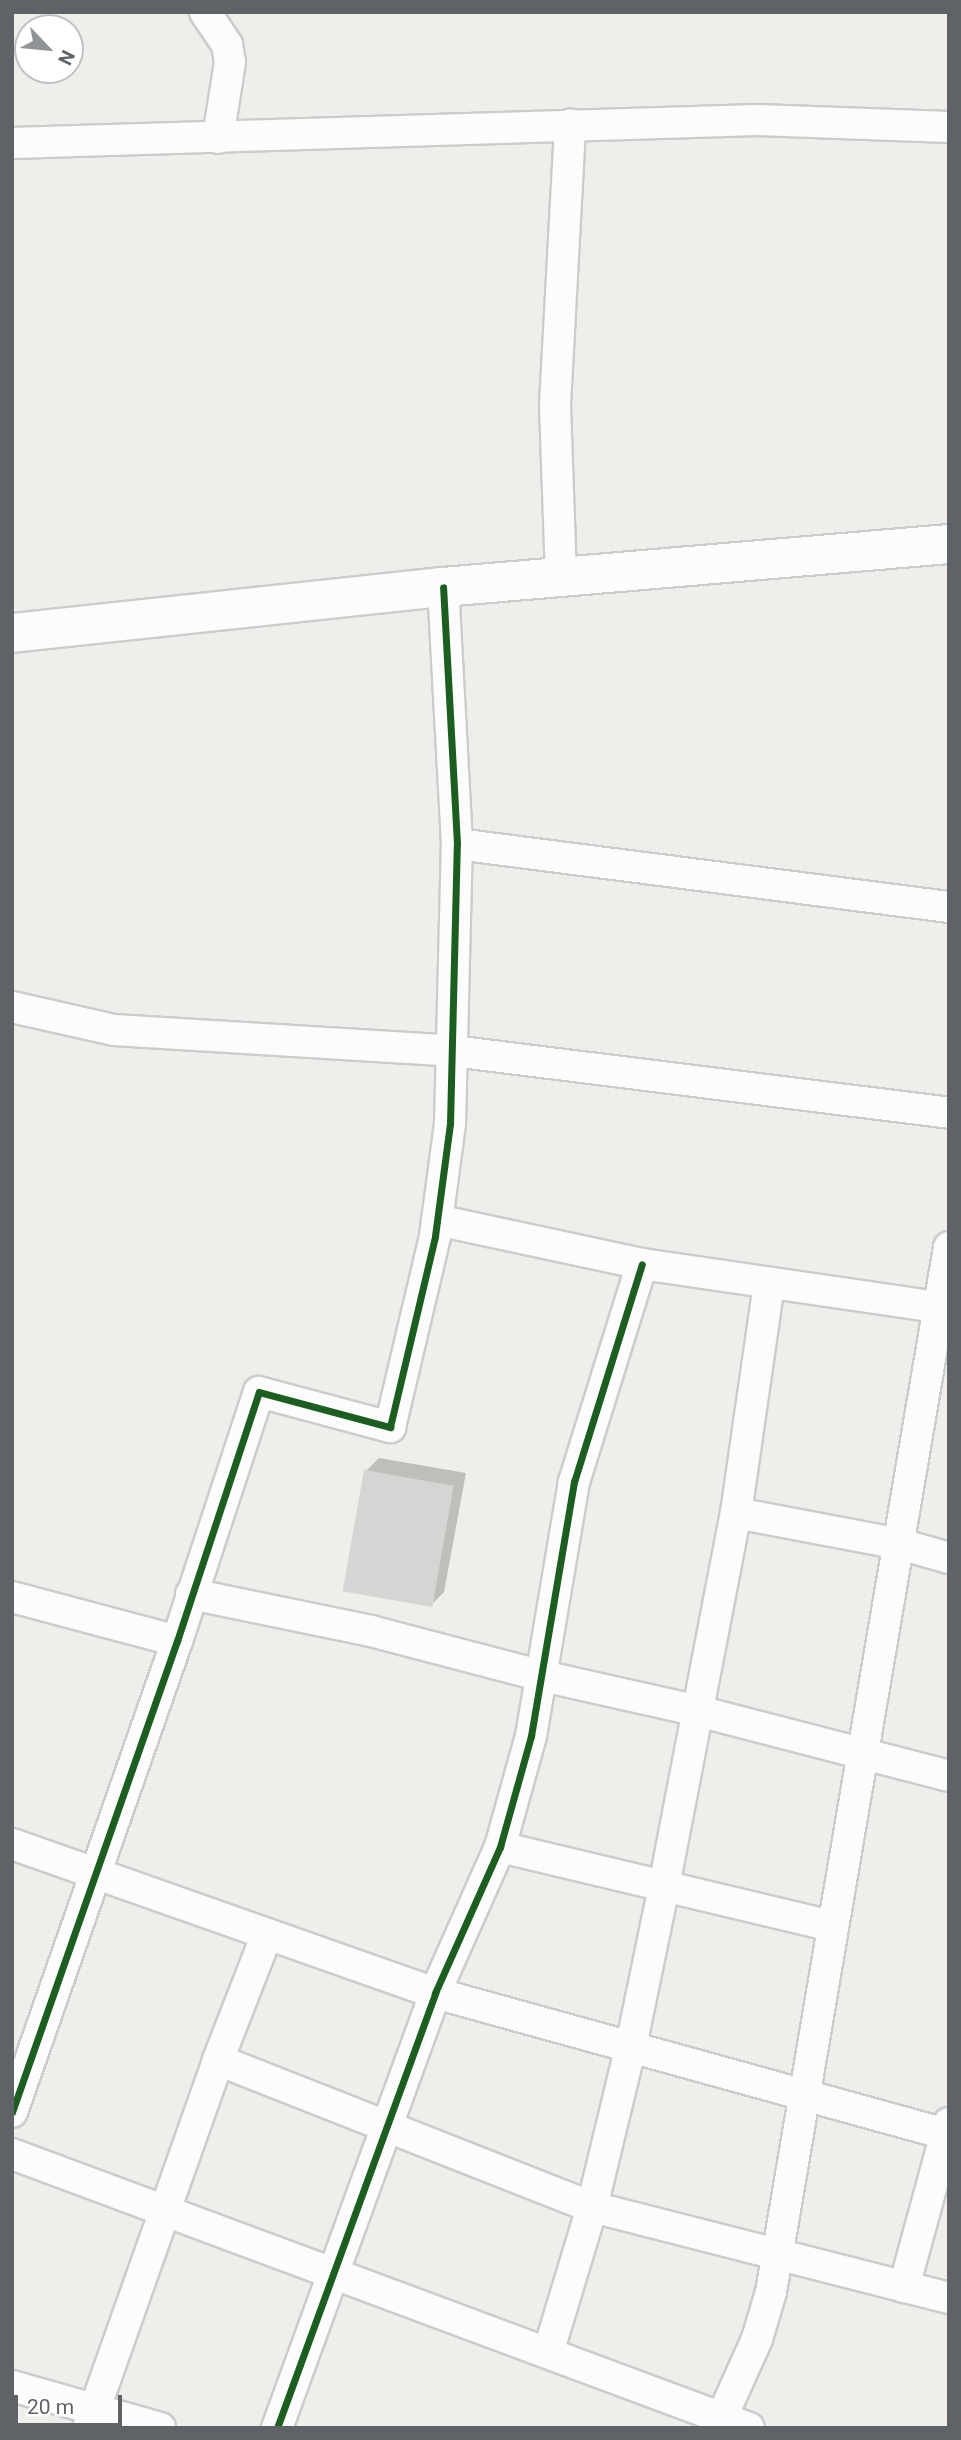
<!DOCTYPE html>
<style>
body{margin:0}
#map{position:relative;width:961px;height:2440px;overflow:hidden;background:#efeeea;font-family:Roboto,sans-serif}
div>[style]{position:absolute}
.shadow>*{inset:0;background:#0003}
.building>*{inset:0;background:#d6d5d3;transform-origin:0 0}
.roads{filter:drop-shadow(2px 0 #cbcccc) drop-shadow(-2px 0 #cbcccc) drop-shadow(0 2px #cbcccc) drop-shadow(0 -2px #cbcccc)}
.street>*{height:30px;margin:-15px;padding:0 15px;transform-origin:15px;border-radius:15px;background:#fdfcfc}
.secondary>*{height:38px;margin:-19px;padding:0 19px;transform-origin:19px;border-radius:19px;background:#fdfcfc}
.cycleway>*{height:7px;margin:-3.5px;padding:0 3.5px;transform-origin:3.5px;border-radius:3.5px;background:#1b5e20}
span{translate:-50% -50%;white-space:nowrap;text-align:center;line-height:1.15;-webkit-text-stroke:5px #fff;paint-order:stroke}
.frame{position:absolute;inset:0;border:14px solid #5f6368;pointer-events:none}
.north{position:absolute;left:14px;top:14px;width:70px;height:70px;box-sizing:border-box;background:#fff;border:2px solid #bfc1c3;border-radius:50%;rotate:116deg;font-size:19px;font-weight:700;line-height:28px;text-align:center;color:#5f6368}
.north::after{content:'';display:block;margin:auto;width:24px;height:32px;background:#919496;clip-path:polygon(50% 0,100% 100%,50% 72%,0 100%)}
.scale{position:absolute;left:14px;top:2395px;width:108px;height:32px;box-sizing:border-box;border:4px solid #5f6368;border-top:0;padding-left:9px;font-size:21px;line-height:24px;white-space:nowrap;color:#5f6368;-webkit-text-stroke:5px #fff;paint-order:stroke}
</style>
<div id="map">
<div class="shadow">
<div style="clip-path:polygon(379px 1458px,466px 1473px,444px 1592px,431px 1605px,366px 1471px)"></div>
</div>
<div class="building">
<div style="left:364px;top:1470px;width:91px;height:123px;rotate:10deg"></div>
</div>
<div class="roads">
<div class="street">
<div style="left:205px;top:12px;width:40px;rotate:56deg"></div>
<div style="left:227px;top:45px;width:17px;rotate:80deg"></div>
<div style="left:230px;top:62px;width:77px;rotate:99deg"></div>
<div style="left:12px;top:143px;width:746px;rotate:-1.77deg"></div>
<div style="left:758px;top:120px;width:191px;rotate:2.1deg"></div>
<div style="left:561px;top:577px;width:172px;rotate:-92deg"></div>
<div style="left:555px;top:405px;width:281px;rotate:-86.9deg"></div>
<div style="left:457px;top:844px;width:496px;rotate:7.3deg"></div>
<div style="left:12px;top:1007px;width:105px;rotate:12.7deg"></div>
<div style="left:114px;top:1030px;width:340px;rotate:3.5deg"></div>
<div style="left:453px;top:1051px;width:500px;rotate:7.1deg"></div>
<div style="left:437px;top:1220px;width:210px;rotate:12.1deg"></div>
<div style="left:642px;top:1264px;width:310px;rotate:8.3deg"></div>
<div style="left:736px;top:1513px;width:167px;rotate:10.7deg"></div>
<div style="left:900px;top:1544px;width:51px;rotate:15.9deg"></div>
<div style="left:191px;top:1594px;width:184px;rotate:11.6deg"></div>
<div style="left:371px;top:1631px;width:177px;rotate:14.7deg"></div>
<div style="left:542px;top:1676px;width:160px;rotate:12.6deg"></div>
<div style="left:698px;top:1711px;width:259px;rotate:14.5deg"></div>
<div style="left:12px;top:1597px;width:171px;rotate:14.9deg"></div>
<div style="left:12px;top:1844px;width:448px;rotate:19.4deg"></div>
<div style="left:435px;top:1993px;width:533px;rotate:15.44deg"></div>
<div style="left:500px;top:1847px;width:341px;rotate:13.4deg"></div>
<div style="left:218px;top:2060px;width:402px;rotate:21.5deg"></div>
<div style="left:592px;top:2207px;width:368px;rotate:14.3deg"></div>
<div style="left:12px;top:2112px;width:499px;rotate:-70.7deg"></div>
<div style="left:177px;top:1641px;width:262px;rotate:-71.8deg"></div>
<div style="left:259px;top:1392px;width:136px;rotate:15deg"></div>
<div style="left:390px;top:1427px;width:196px;rotate:-76.7deg"></div>
<div style="left:435px;top:1236px;width:113px;rotate:-82.4deg"></div>
<div style="left:450px;top:1124px;width:280px;rotate:-88.6deg"></div>
<div style="left:457px;top:844px;width:257px;rotate:-93.1deg"></div>
<div style="left:12px;top:2154px;width:786px;rotate:20.39deg"></div>
<div style="left:904px;top:2287px;width:170px;rotate:-74.7deg"></div>
<div style="left:548px;top:2353px;width:152px;rotate:-73.2deg"></div>
<div style="left:592px;top:2207px;width:166px;rotate:-76.4deg"></div>
<div style="left:631px;top:2046px;width:163px;rotate:-78.3deg"></div>
<div style="left:664px;top:1886px;width:380px;rotate:-79.1deg"></div>
<div style="left:736px;top:1513px;width:232px;rotate:-81.8deg"></div>
<div style="left:12px;top:2386px;width:154px;rotate:15.8deg"></div>
<div style="left:88px;top:2428px;width:390px;rotate:-70.5deg"></div>
<div style="left:218px;top:2060px;width:135px;rotate:-68.7deg"></div>
<div style="left:277px;top:2428px;width:463px;rotate:-70deg"></div>
<div style="left:435px;top:1993px;width:160px;rotate:-66deg"></div>
<div style="left:500px;top:1847px;width:115px;rotate:-74.4deg"></div>
<div style="left:531px;top:1736px;width:258px;rotate:-80.4deg"></div>
<div style="left:574px;top:1482px;width:228px;rotate:-72.7deg"></div>
<div style="left:717px;top:2428px;width:98px;rotate:-65.8deg"></div>
<div style="left:757px;top:2339px;width:49px;rotate:-73.4deg"></div>
<div style="left:771px;top:2292px;width:1060px;rotate:-80.33deg"></div>
</div>
<div class="secondary">
<div style="left:12px;top:633px;width:433px;rotate:-6.1deg"></div>
<div style="left:443px;top:587px;width:508px;rotate:-4.86deg"></div>
</div>
</div>
<div class="cycleway">
<div style="left:12px;top:2112px;width:499px;rotate:-70.7deg"></div>
<div style="left:177px;top:1641px;width:262px;rotate:-71.8deg"></div>
<div style="left:259px;top:1392px;width:136px;rotate:15deg"></div>
<div style="left:390px;top:1427px;width:196px;rotate:-76.7deg"></div>
<div style="left:435px;top:1236px;width:113px;rotate:-82.4deg"></div>
<div style="left:450px;top:1124px;width:280px;rotate:-88.6deg"></div>
<div style="left:457px;top:844px;width:257px;rotate:-93.1deg"></div>
<div style="left:277px;top:2428px;width:463px;rotate:-70deg"></div>
<div style="left:435px;top:1993px;width:160px;rotate:-66deg"></div>
<div style="left:500px;top:1847px;width:115px;rotate:-74.4deg"></div>
<div style="left:531px;top:1736px;width:258px;rotate:-80.4deg"></div>
<div style="left:574px;top:1482px;width:228px;rotate:-72.7deg"></div>
</div>
<div class="frame"></div>
<div class="north">N</div>
<div class="scale">20 m</div>
</div>
